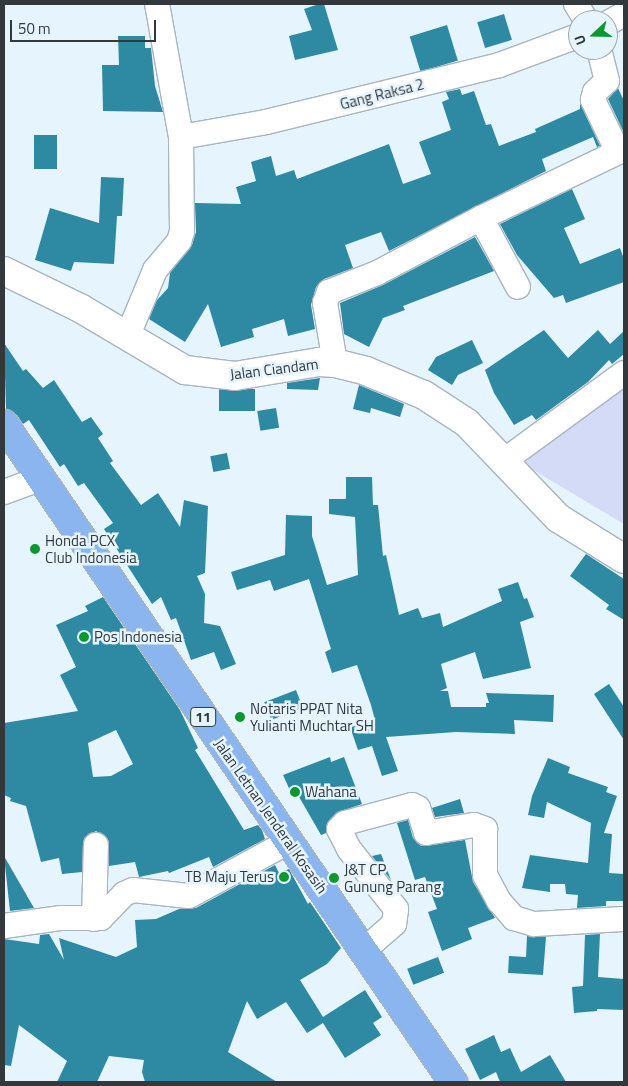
<!DOCTYPE html>
<style>
body{margin:0}
#map{position:relative;width:628px;height:1086px;overflow:hidden;background:#e6f4fd;font-family:"Titillium Web",sans-serif}
div>[style]{position:absolute}
.green>*{inset:0;background:#d4dbf6}
.building>*{inset:0;background:#2d8aa2;transform-origin:0 0}
.roads{filter:drop-shadow(1px 0 #a8b5be) drop-shadow(-1px 0 #a8b5be) drop-shadow(0 1px #a8b5be) drop-shadow(0 -1px #a8b5be)}
.street>*{height:24px;margin:-12px;padding:0 12px;transform-origin:12px;border-radius:12px;background:#fff}
.secondary>*{height:28px;margin:-14px;padding:0 14px;transform-origin:14px;border-radius:14px;background:#fff}
.highway>*{height:28px;margin:-14px;padding:0 14px;transform-origin:14px;border-radius:14px;background:#8ab5ef}
.dots>*{width:14px;height:14px;translate:-50% -50%;box-sizing:border-box;border:2px solid #e6f4fd;border-radius:50%}
span{translate:-50% -50%;white-space:nowrap;text-align:center;line-height:1.15;-webkit-text-stroke:5px #e6f4fd;paint-order:stroke}
.shield-label span{padding:1px 4px;background:#e6f4fd;border:1px solid;border-radius:4px;-webkit-text-stroke-width:0}
.shield-label{font-size:14px;color:#32383b;font-weight:700}
.street-label{font-size:15px;color:#32383b}
.poi-label{font-size:15px;color:#32383b}
.left{translate:0 -50%;text-align:left}
.right{translate:-100% -50%;text-align:right}
.frame{position:absolute;inset:0;border:5px solid #32383b;pointer-events:none}
.north{position:absolute;left:568px;top:10px;width:50px;height:50px;box-sizing:border-box;background:#e6f4fd;border:1px solid #9ea9af;border-radius:50%;rotate:249deg;font-size:14px;font-weight:700;line-height:20px;text-align:center;color:#32383b}
.north::after{content:'';display:block;margin:auto;width:18px;height:22px;background:#0c982e;clip-path:polygon(50% 0,100% 100%,50% 72%,0 100%)}
.scale{position:absolute;left:10px;top:20px;width:146px;height:22px;box-sizing:border-box;border:2px solid #32383b;border-top:0;padding-left:6px;font-size:15px;line-height:18px;white-space:nowrap;color:#32383b;-webkit-text-stroke:4px #e6f4fd;paint-order:stroke}
</style>
<div id="map">
<div class="green">
<div style="clip-path:polygon(624px 387px,624px 524px,523px 464px,594px 406px)"></div>
</div>
<div class="building">
<div style="clip-path:polygon(319px 4px,324px 4px,338px 50px,295px 60px,289px 36px,312px 30px,304px 9px)"></div>
<div style="left:504px;top:14px;width:27px;height:28px;rotate:73deg"></div>
<div style="left:447px;top:25px;width:37px;height:39px;rotate:73deg"></div>
<div style="clip-path:polygon(118px 36px,145px 36px,145px 48px,151px 48px,155px 86px,163px 112px,103px 111px,102px 65px,119px 65px)"></div>
<div style="clip-path:polygon(618px 88px,624px 101px,624px 133px,608px 99px)"></div>
<div style="clip-path:polygon(460px 89px,462px 95px,474px 91px,486px 125px,491px 124px,499px 146px,536px 132px,535px 129px,580px 109px,580px 103px,600px 146px,597px 147px,593px 137px,542px 159px,546px 171px,389px 251px,381px 232px,345px 245px,353px 268px,324px 279px,316px 287px,311px 305px,315px 329px,288px 336px,284px 319px,252px 329px,254px 337px,221px 347px,208px 304px,185px 342px,149px 319px,157px 300px,168px 288px,170px 273px,192px 245px,196px 232px,195px 203px,241px 204px,236px 187px,256px 181px,251px 162px,271px 156px,276px 176px,294px 170px,297px 179px,389px 144px,403px 184px,431px 174px,419px 142px,451px 130px,442px 102px,449px 99px,446px 92px)"></div>
<div style="left:34px;top:135px;width:23px;height:34px"></div>
<div style="clip-path:polygon(101px 177px,124px 178px,122px 216px,117px 216px,114px 264px,74px 262px,71px 271px,35px 260px,50px 208px,99px 223px)"></div>
<div style="clip-path:polygon(572px 189px,585px 219px,564px 228px,580px 264px,620px 248px,624px 259px,624px 282px,566px 303px,563px 295px,554px 298px,517px 255px,500px 224px)"></div>
<div style="clip-path:polygon(475px 237px,494px 271px,403px 306px,405px 310px,383px 318px,369px 347px,344px 334px,340px 303px,383px 285px)"></div>
<div style="clip-path:polygon(544px 330px,568px 358px,598px 330px,610px 344px,624px 331px,624px 354px,612px 364px,609px 360px,588px 382px,536px 420px,532px 415px,514px 425px,494px 393px,485px 370px)"></div>
<div style="clip-path:polygon(472px 340px,483px 363px,458px 375px,452px 385px,428px 370px,436px 357px)"></div>
<div style="clip-path:polygon(4px 343px,23px 371px,26px 369px,43px 388px,54px 380px,82px 422px,91px 417px,103px 434px,98px 438px,113px 461px,110px 463px,141px 505px,158px 493px,180px 527px,184px 500px,208px 506px,205px 573px,197px 576px,205px 594px,204px 623px,220px 626px,236px 664px,221px 670px,214px 652px,191px 660px,176px 618px,171px 620px,161px 597px,152px 604px,104px 529px,113px 523px,84px 483px,78px 486px,64px 464px,60px 467px,29px 420px,23px 424px,17px 415px,6px 409px)"></div>
<div style="clip-path:polygon(320px 378px,318px 390px,287px 389px,287px 383px)"></div>
<div style="clip-path:polygon(359px 385px,404px 404px,400px 417px,371px 408px,370px 413px,353px 409px)"></div>
<div style="left:255px;top:389px;width:22px;height:36px;rotate:90deg"></div>
<div style="left:276px;top:408px;width:20px;height:19px;rotate:81deg"></div>
<div style="left:227px;top:453px;width:16px;height:17px;rotate:79deg"></div>
<div style="clip-path:polygon(346px 477px,372px 477px,373px 505px,378px 505px,383px 556px,386px 555px,399px 615px,418px 608px,422px 618px,440px 613px,443px 627px,502px 601px,498px 589px,518px 582px,524px 599px,527px 598px,534px 617px,520px 622px,531px 668px,483px 679px,475px 652px,441px 664px,447px 688px,440px 691px,448px 691px,451px 707px,486px 707px,486px 703px,489px 703px,486px 693px,554px 695px,553px 722px,514px 720px,515px 734px,456px 732px,386px 737px,398px 771px,382px 776px,372px 746px,358px 750px,350px 727px,375px 720px,371px 705px,357px 665px,332px 673px,325px 652px,331px 649px,309px 579px,274px 591px,270px 580px,237px 590px,231px 572px,285px 555px,286px 515px,312px 516px,312px 536px,327px 585px,358px 575px,355px 517px,329px 514px,329px 499px,346px 499px)"></div>
<div style="clip-path:polygon(586px 554px,624px 579px,624px 620px,606px 609px,609px 605px,570px 576px)"></div>
<div style="clip-path:polygon(evenodd,103px 597px,180px 710px,198px 748px,195px 750px,244px 830px,258px 825px,262px 830px,265px 839px,213px 867px,209px 857px,169px 873px,168px 871px,139px 877px,135px 862px,109px 866px,108px 839px,96px 831px,84px 838px,82px 872px,62px 874px,59px 858px,41px 862px,26px 806px,10px 801px,11px 798px,4px 795px,4px 723px,78px 711px,60px 675px,76px 667px,56px 625px,88px 611px,85px 606px,103px 597px,116px 730px,133px 764px,111px 776px,93px 777px,88px 743px,116px 730px)"></div>
<div style="clip-path:polygon(609px 684px,624px 707px,624px 740px,594px 694px)"></div>
<div style="left:296px;top:690px;width:19px;height:34px;rotate:69deg"></div>
<div style="clip-path:polygon(330px 757px,331px 762px,344px 757px,362px 804px,336px 813px,326px 826px,326px 833px,321px 835px,298px 795px,293px 797px,283px 775px)"></div>
<div style="clip-path:polygon(548px 758px,570px 767px,568px 773px,608px 787px,606px 792px,617px 796px,604px 833px,612px 834px,609px 873px,624px 874px,624px 901px,606px 901px,606px 906px,577px 908px,578px 895px,566px 894px,565px 884px,550px 884px,550px 892px,522px 888px,530px 855px,588px 863px,591px 823px,547px 802px,544px 818px,528px 815px,532px 796px)"></div>
<div style="clip-path:polygon(460px 799px,464px 813px,435px 817px,432px 808px)"></div>
<div style="clip-path:polygon(408px 820px,413px 838px,421px 846px,465px 840px,473px 882px,495px 918px,468px 928px,472px 939px,442px 951px,428px 912px,437px 909px,425px 877px,415px 880px,397px 823px)"></div>
<div style="clip-path:polygon(381px 854px,391px 880px,372px 856px)"></div>
<div style="clip-path:polygon(4px 856px,34px 908px,10px 911px)"></div>
<div style="clip-path:polygon(275px 865px,279px 873px,289px 869px,308px 904px,310px 902px,341px 948px,327px 964px,300px 980px,323px 1017px,365px 990px,382px 1017px,373px 1023px,381px 1035px,345px 1058px,323px 1023px,307px 1033px,286px 1002px,257px 1019px,247px 1001px,228px 1052px,277px 1082px,145px 1082px,142px 1072px,144px 1060px,109px 1056px,97px 1082px,57px 1082px,67px 1061px,19px 1025px,11px 1066px,4px 1065px,4px 939px,39px 944px,40px 935px,49px 934px,64px 960px,59px 938px,116px 957px,137px 947px,135px 920px,156px 919px,179px 909px,196px 908px)"></div>
<div style="clip-path:polygon(600px 934px,598px 977px,624px 979px,624px 1010px,597px 1009px,597px 1011px,574px 1013px,572px 987px,583px 986px,585px 935px)"></div>
<div style="clip-path:polygon(527px 936px,546px 937px,543px 975px,508px 973px,509px 956px,526px 957px)"></div>
<div style="left:438px;top:957px;width:17px;height:33px;rotate:69deg"></div>
<div style="clip-path:polygon(494px 1035px,501px 1052px,510px 1048px,521px 1072px,550px 1055px,566px 1082px,500px 1082px,496px 1072px,480px 1080px,465px 1049px)"></div>
</div>
<div class="roads">
<div class="street">
<div style="left:576px;top:4px;width:19px;rotate:58deg"></div>
<div style="left:608px;top:23px;width:18px;rotate:-29deg"></div>
<div style="left:181px;top:137px;width:86px;rotate:-10deg"></div>
<div style="left:266px;top:122px;width:240px;rotate:-13.7deg"></div>
<div style="left:499px;top:65px;width:84px;rotate:-20.2deg"></div>
<div style="left:481px;top:218px;width:152px;rotate:-25.7deg"></div>
<div style="left:618px;top:152px;width:58px;rotate:-115.7deg"></div>
<div style="left:593px;top:100px;width:8px;rotate:-76deg"></div>
<div style="left:595px;top:92px;width:16px;rotate:-43deg"></div>
<div style="left:607px;top:81px;width:32px;rotate:-104deg"></div>
<div style="left:128px;top:335px;width:70px;rotate:-67.4deg"></div>
<div style="left:155px;top:270px;width:38px;rotate:-50deg"></div>
<div style="left:179px;top:241px;width:9px;rotate:-72deg"></div>
<div style="left:182px;top:232px;width:95px;rotate:-90.6deg"></div>
<div style="left:181px;top:137px;width:135px;rotate:-100.2deg"></div>
<div style="left:335px;top:363px;width:61px;rotate:-99.5deg"></div>
<div style="left:325px;top:303px;width:12px;rotate:-70deg"></div>
<div style="left:329px;top:292px;width:52px;rotate:-21.6deg"></div>
<div style="left:377px;top:273px;width:118px;rotate:-27.9deg"></div>
<div style="left:481px;top:218px;width:78px;rotate:61.8deg"></div>
<div style="left:505px;top:460px;width:147px;rotate:-36.2deg"></div>
<div style="left:4px;top:492px;width:40px;rotate:-20.2deg"></div>
<div style="left:94px;top:919px;width:74px;rotate:-88.5deg"></div>
<div style="left:4px;top:926px;width:58px;rotate:-8deg"></div>
<div style="left:61px;top:918px;width:40px"></div>
<div style="left:101px;top:918px;width:33px;rotate:-46deg"></div>
<div style="left:124px;top:894px;width:10px;rotate:-24deg"></div>
<div style="left:133px;top:890px;width:56px;rotate:6.1deg"></div>
<div style="left:189px;top:896px;width:113px;rotate:-28.6deg"></div>
<div style="left:364px;top:950px;width:40px;rotate:-41deg"></div>
<div style="left:394px;top:924px;width:15px;rotate:-82deg"></div>
<div style="left:396px;top:909px;width:76px;rotate:-128.1deg"></div>
<div style="left:349px;top:849px;width:22px;rotate:-117deg"></div>
<div style="left:339px;top:829px;width:8px;rotate:-45deg"></div>
<div style="left:345px;top:823px;width:69px;rotate:-15deg"></div>
<div style="left:412px;top:805px;width:7px;rotate:27deg"></div>
<div style="left:418px;top:808px;width:26px;rotate:72deg"></div>
<div style="left:426px;top:833px;width:49px;rotate:-9.5deg"></div>
<div style="left:474px;top:825px;width:12px;rotate:20deg"></div>
<div style="left:485px;top:829px;width:46px;rotate:90deg"></div>
<div style="left:485px;top:875px;width:30px;rotate:62deg"></div>
<div style="left:499px;top:901px;width:23px;rotate:49deg"></div>
<div style="left:514px;top:918px;width:21px;rotate:17deg"></div>
<div style="left:534px;top:924px;width:90px;rotate:-3.2deg"></div>
</div>
<div class="secondary">
<div style="left:4px;top:271px;width:85px;rotate:26deg"></div>
<div style="left:80px;top:308px;width:122px;rotate:30.6deg"></div>
<div style="left:185px;top:370px;width:50px;rotate:6.8deg"></div>
<div style="left:235px;top:376px;width:85px;rotate:-9.5deg"></div>
<div style="left:319px;top:362px;width:16px;rotate:4deg"></div>
<div style="left:335px;top:363px;width:32px;rotate:14deg"></div>
<div style="left:366px;top:371px;width:63px;rotate:22.5deg"></div>
<div style="left:424px;top:395px;width:51px;rotate:33.1deg"></div>
<div style="left:467px;top:423px;width:132px;rotate:46.2deg"></div>
<div style="left:558px;top:518px;width:78px;rotate:31.8deg"></div>
</div>
<div class="highway">
<div style="left:4px;top:424px;width:797px;rotate:55.69deg"></div>
</div>
</div>
<div class="dots">
<div style="left:35px;top:549px;background:#0c982e"></div>
<div style="left:84px;top:637px;background:#0c982e"></div>
<div style="left:240px;top:717px;background:#0c982e"></div>
<div style="left:295px;top:792px;background:#0c982e"></div>
<div style="left:284px;top:877px;background:#0c982e"></div>
<div style="left:334px;top:878px;background:#0c982e"></div>
</div>
<div class="shield-label">
<span style="left:203px;top:717px">11</span>
</div>
<div class="street-label">
<span style="left:382px;top:94px;rotate:-14deg">Gang Raksa 2</span>
<span style="left:274px;top:369px;rotate:-7deg">Jalan Ciandam</span>
<span style="left:271px;top:816px;rotate:55deg">Jalan Letnan Jenderal Kosasih</span>
</div>
<div class="poi-label">
<span class="left" style="left:45px;top:549px">Honda PCX<br>Club Indonesia</span>
<span class="left" style="left:94px;top:637px">Pos Indonesia</span>
<span class="left" style="left:250px;top:717px">Notaris PPAT Nita<br>Yulianti Muchtar SH</span>
<span class="left" style="left:305px;top:792px">Wahana</span>
<span class="left" style="left:344px;top:878px">J&amp;T CP<br>Gunung Parang</span>
<span class="right" style="left:274px;top:877px">TB Maju Terus</span>
</div>
<div class="frame"></div>
<div class="north">U</div>
<div class="scale">50 m</div>
</div>
